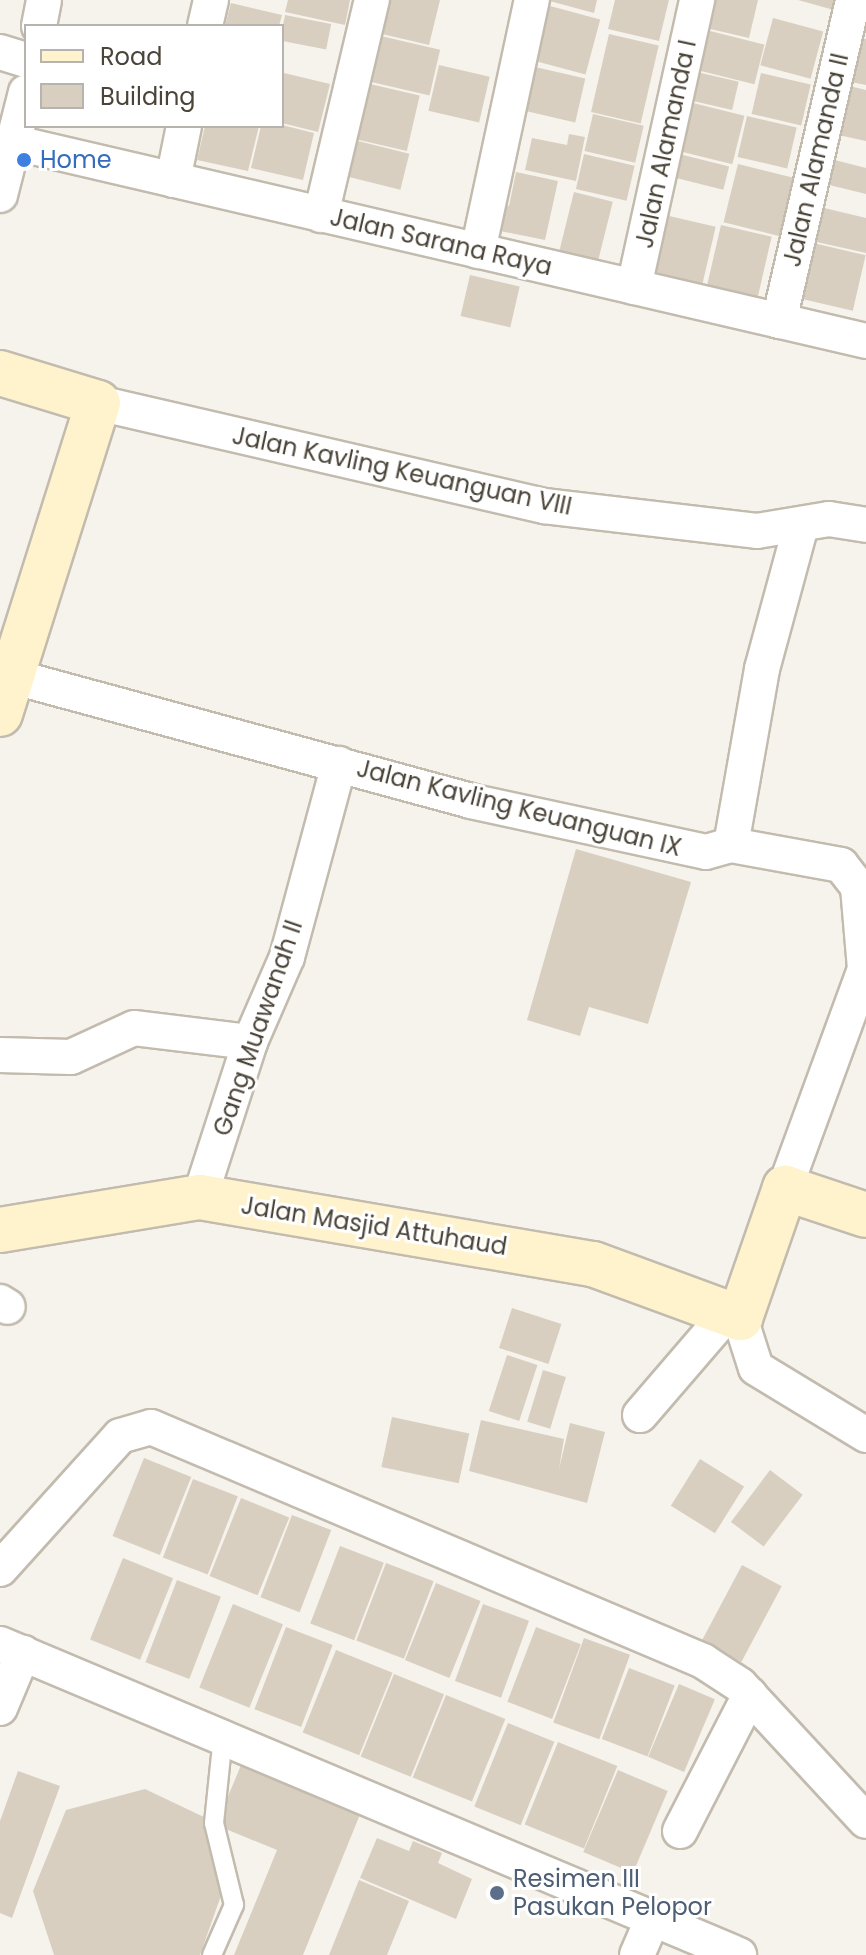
<!DOCTYPE html>
<style>
body{margin:0}
#map{position:relative;width:866px;height:1955px;overflow:hidden;background:#f6f3ec;font-family:Poppins,sans-serif}
div>[style]{position:absolute}
.building>*{inset:0;background:#d8cfc1;transform-origin:0 0}
.roads{filter:drop-shadow(2px 0 #c2bbae) drop-shadow(-2px 0 #c2bbae) drop-shadow(0 2px #c2bbae) drop-shadow(0 -2px #c2bbae)}
.lane>*{height:18px;margin:-9px;padding:0 9px;transform-origin:9px;border-radius:9px;background:#fff}
.street>*{height:34px;margin:-17px;padding:0 17px;transform-origin:17px;border-radius:17px;background:#fff}
.secondary>*{height:44px;margin:-22px;padding:0 22px;transform-origin:22px;border-radius:22px;background:#fff3cd}
.dots>*{width:22px;height:22px;translate:-50% -50%;box-sizing:border-box;border:4px solid #fff;border-radius:50%}
span{translate:-50% -50%;white-space:nowrap;text-align:center;line-height:1.15;-webkit-text-stroke:6px #fff;paint-order:stroke}
.street-label{font-size:24px;color:#4b4439}
.shop-label{font-size:24px;color:#366cbe}
.left{translate:0 -50%;text-align:left}
.service-label{font-size:24px;color:#4e5e75}
.legend{position:absolute;left:24px;top:24px;width:260px;height:104px;box-sizing:border-box;background:#fff;border:2px solid #b7b4b0;margin:0;padding:10px 14px;list-style:none;font-size:24px;color:#4b4439}
.legend li{display:flex;align-items:center;gap:16px;height:40px}
.legend b{width:40px;border:2px solid #b7b4b0}
</style>
<div id="map">
<div class="building">
<div style="clip-path:polygon(288px 0,350px 0,345px 25px,285px 12px)"></div>
<div style="clip-path:polygon(386px 0,440px 0,429px 45px,378px 33px)"></div>
<div style="clip-path:polygon(546px 0,597px 0,594px 13px)"></div>
<div style="clip-path:polygon(615px 0,669px 0,659px 41px,608px 29px)"></div>
<div style="clip-path:polygon(708px 0,758px 0,749px 38px,702px 27px)"></div>
<div style="clip-path:polygon(798px 0,844px 0,841px 12px)"></div>
<div style="clip-path:polygon(231px 3px,282px 15px,279px 26px,225px 26px)"></div>
<div style="left:550px;top:6px;width:52px;height:57px;rotate:15deg"></div>
<div style="left:285px;top:15px;width:47px;height:26px;rotate:11deg"></div>
<div style="left:773px;top:18px;width:52px;height:49px;rotate:15deg"></div>
<div style="left:710px;top:31px;width:56px;height:41px;rotate:14deg"></div>
<div style="left:368px;top:33px;width:74px;height:47px;rotate:13deg"></div>
<div style="left:609px;top:34px;width:51px;height:80px;rotate:13deg"></div>
<div style="clip-path:polygon(862px 38px,866px 39px,866px 85px,851px 82px)"></div>
<div style="left:522px;top:64px;width:65px;height:45px;rotate:13deg"></div>
<div style="left:439px;top:65px;width:52px;height:47px;rotate:13deg"></div>
<div style="left:688px;top:70px;width:52px;height:29px;rotate:13deg"></div>
<div style="clip-path:polygon(284px 73px,330px 84px,318px 132px,282px 123px)"></div>
<div style="left:761px;top:73px;width:51px;height:42px;rotate:13deg"></div>
<div style="left:370px;top:84px;width:51px;height:57px;rotate:13deg"></div>
<div style="clip-path:polygon(841px 84px,866px 90px,866px 141px,829px 133px)"></div>
<div style="left:693px;top:103px;width:53px;height:50px;rotate:14deg"></div>
<div style="left:593px;top:114px;width:52px;height:38px;rotate:13deg"></div>
<div style="left:747px;top:116px;width:51px;height:42px;rotate:13deg"></div>
<div style="clip-path:polygon(282px 125px,314px 133px,303px 180px,251px 168px,261px 126px)"></div>
<div style="clip-path:polygon(205px 126px,259px 126px,248px 171px,197px 160px)"></div>
<div style="clip-path:polygon(569px 134px,585px 137px,576px 181px,525px 170px,532px 138px,567px 145px)"></div>
<div style="left:354px;top:140px;width:57px;height:37px;rotate:14deg"></div>
<div style="left:667px;top:151px;width:64px;height:24px;rotate:14deg"></div>
<div style="left:584px;top:154px;width:52px;height:36px;rotate:13deg"></div>
<div style="clip-path:polygon(823px 157px,866px 168px,866px 194px,817px 182px)"></div>
<div style="left:738px;top:164px;width:58px;height:60px;rotate:14deg"></div>
<div style="clip-path:polygon(516px 172px,558px 181px,545px 240px,490px 229px,495px 204px,509px 206px)"></div>
<div style="left:574px;top:192px;width:40px;height:61px;rotate:14deg"></div>
<div style="clip-path:polygon(816px 206px,866px 218px,866px 253px,808px 240px)"></div>
<div style="left:665px;top:215px;width:52px;height:64px;rotate:13deg"></div>
<div style="left:721px;top:225px;width:52px;height:69px;rotate:13deg"></div>
<div style="left:813px;top:243px;width:54px;height:57px;rotate:13deg"></div>
<div style="left:470px;top:275px;width:51px;height:42px;rotate:13deg"></div>
<div style="clip-path:polygon(576px 849px,691px 882px,648px 1024px,589px 1007px,580px 1036px,527px 1020px)"></div>
<div style="left:512px;top:1308px;width:52px;height:42px;rotate:18deg"></div>
<div style="left:507px;top:1355px;width:32px;height:59px;rotate:18deg"></div>
<div style="left:543px;top:1370px;width:24px;height:54px;rotate:17deg"></div>
<div style="left:392px;top:1417px;width:79px;height:51px;rotate:12deg"></div>
<div style="clip-path:polygon(481px 1420px,564px 1439px,559px 1469px,570px 1423px,605px 1432px,587px 1503px,469px 1471px)"></div>
<div style="left:144px;top:1458px;width:51px;height:84px;rotate:22deg"></div>
<div style="left:700px;top:1459px;width:52px;height:55px;rotate:32deg"></div>
<div style="left:770px;top:1470px;width:41px;height:65px;rotate:37deg"></div>
<div style="left:193px;top:1479px;width:48px;height:84px;rotate:21deg"></div>
<div style="left:241px;top:1498px;width:52px;height:84px;rotate:22deg"></div>
<div style="left:292px;top:1515px;width:42px;height:88px;rotate:21deg"></div>
<div style="left:340px;top:1546px;width:47px;height:83px;rotate:21deg"></div>
<div style="left:123px;top:1558px;width:54px;height:88px;rotate:22deg"></div>
<div style="left:386px;top:1563px;width:51px;height:83px;rotate:21deg"></div>
<div style="left:742px;top:1565px;width:45px;height:86px;rotate:28deg"></div>
<div style="left:177px;top:1580px;width:47px;height:88px;rotate:21deg"></div>
<div style="left:436px;top:1583px;width:48px;height:83px;rotate:22deg"></div>
<div style="left:233px;top:1604px;width:54px;height:90px;rotate:22deg"></div>
<div style="left:483px;top:1604px;width:49px;height:82px;rotate:20deg"></div>
<div style="left:286px;top:1627px;width:50px;height:88px;rotate:21deg"></div>
<div style="left:536px;top:1627px;width:48px;height:80px;rotate:21deg"></div>
<div style="left:584px;top:1638px;width:49px;height:90px;rotate:20deg"></div>
<div style="left:336px;top:1650px;width:61px;height:89px;rotate:22deg"></div>
<div style="left:629px;top:1668px;width:49px;height:76px;rotate:21deg"></div>
<div style="left:394px;top:1674px;width:54px;height:89px;rotate:22deg"></div>
<div style="left:679px;top:1684px;width:39px;height:79px;rotate:23deg"></div>
<div style="left:446px;top:1695px;width:64px;height:89px;rotate:22deg"></div>
<div style="left:508px;top:1723px;width:50px;height:90px;rotate:22deg"></div>
<div style="left:558px;top:1742px;width:64px;height:89px;rotate:22deg"></div>
<div style="clip-path:polygon(244px 1758px,363px 1807px,303px 1955px,234px 1955px,277px 1850px,216px 1825px)"></div>
<div style="left:618px;top:1770px;width:54px;height:89px;rotate:23deg"></div>
<div style="clip-path:polygon(18px 1771px,60px 1786px,12px 1918px,0 1913px,0 1821px)"></div>
<div style="clip-path:polygon(145px 1789px,206px 1818px,223px 1890px,200px 1955px,54px 1955px,33px 1891px,66px 1810px)"></div>
<div style="clip-path:polygon(377px 1838px,409px 1851px,413px 1841px,442px 1853px,438px 1863px,472px 1879px,456px 1919px,360px 1878px)"></div>
<div style="clip-path:polygon(359px 1880px,409px 1901px,387px 1955px,329px 1955px)"></div>
</div>
<div class="roads">
<div class="lane">
<div style="left:212px;top:1955px;width:55px;rotate:-66.3deg"></div>
<div style="left:234px;top:1905px;width:84px;rotate:-103.7deg"></div>
<div style="left:214px;top:1823px;width:87px;rotate:-84.1deg"></div>
</div>
<div class="street">
<div style="left:39px;top:26px;width:26px;rotate:-79deg"></div>
<div style="left:205px;top:26px;width:27px;rotate:-77deg"></div>
<div style="left:0;top:52px;width:27px;rotate:17deg"></div>
<div style="left:16px;top:143px;width:873px;rotate:13.11deg"></div>
<div style="left:173px;top:180px;width:55px;rotate:-78.5deg"></div>
<div style="left:0;top:195px;width:106px;rotate:-75.8deg"></div>
<div style="left:321px;top:215px;width:221px;rotate:-76.7deg"></div>
<div style="left:478px;top:251px;width:257px;rotate:-77.9deg"></div>
<div style="left:634px;top:287px;width:294px;rotate:-77.6deg"></div>
<div style="left:779px;top:321px;width:329px;rotate:-77deg"></div>
<div style="left:98px;top:403px;width:458px;rotate:13deg"></div>
<div style="left:544px;top:506px;width:214px;rotate:6.7deg"></div>
<div style="left:757px;top:531px;width:73px;rotate:-9.5deg"></div>
<div style="left:829px;top:519px;width:37px;rotate:9deg"></div>
<div style="left:0;top:673px;width:487px;rotate:15.2deg"></div>
<div style="left:470px;top:801px;width:241px;rotate:12.2deg"></div>
<div style="left:706px;top:852px;width:26px;rotate:-16deg"></div>
<div style="left:731px;top:845px;width:112px;rotate:10.3deg"></div>
<div style="left:841px;top:865px;width:28px;rotate:52deg"></div>
<div style="left:858px;top:887px;width:82px;rotate:85.1deg"></div>
<div style="left:865px;top:969px;width:233px;rotate:110.1deg"></div>
<div style="left:731px;top:845px;width:179px;rotate:-80deg"></div>
<div style="left:762px;top:669px;width:145px;rotate:-74.8deg"></div>
<div style="left:0;top:1055px;width:71px;rotate:1.6deg"></div>
<div style="left:71px;top:1057px;width:69px;rotate:-24.7deg"></div>
<div style="left:134px;top:1028px;width:117px;rotate:6.9deg"></div>
<div style="left:200px;top:1197px;width:163px;rotate:-72.1deg"></div>
<div style="left:250px;top:1042px;width:93px;rotate:-66.5deg"></div>
<div style="left:287px;top:957px;width:200px;rotate:-74.9deg"></div>
<div style="left:0;top:1302px;width:9px;rotate:32deg"></div>
<div style="left:740px;top:1318px;width:52px;rotate:72.3deg"></div>
<div style="left:756px;top:1368px;width:129px;rotate:31.3deg"></div>
<div style="left:640px;top:1415px;width:133px;rotate:-49.3deg"></div>
<div style="left:0;top:1569px;width:179px;rotate:-47.9deg"></div>
<div style="left:120px;top:1436px;width:32px;rotate:-16deg"></div>
<div style="left:151px;top:1427px;width:600px;rotate:22.97deg"></div>
<div style="left:703px;top:1661px;width:44px;rotate:33deg"></div>
<div style="left:740px;top:1685px;width:185px;rotate:47.2deg"></div>
<div style="left:0;top:1644px;width:802px;rotate:22.82deg"></div>
<div style="left:0;top:1708px;width:60px;rotate:-67.3deg"></div>
<div style="left:680px;top:1831px;width:153px;rotate:-62.8deg"></div>
<div style="left:637px;top:1955px;width:40px;rotate:-66.6deg"></div>
</div>
<div class="secondary">
<div style="left:0;top:373px;width:102px;rotate:17deg"></div>
<div style="left:98px;top:403px;width:326px;rotate:107.5deg"></div>
<div style="left:0;top:1230px;width:203px;rotate:-9.4deg"></div>
<div style="left:200px;top:1197px;width:399px;rotate:9.7deg"></div>
<div style="left:593px;top:1264px;width:157px;rotate:20.2deg"></div>
<div style="left:740px;top:1318px;width:138px;rotate:-70.9deg"></div>
<div style="left:785px;top:1188px;width:85px;rotate:18.4deg"></div>
</div>
</div>
<div class="dots">
<div style="left:24px;top:160px;background:#3f7fe0"></div>
<div style="left:497px;top:1893px;background:#5c6f8a"></div>
</div>
<div class="street-label">
<span style="left:666px;top:144px;rotate:-78deg">Jalan Alamanda I</span>
<span style="left:816px;top:160px;rotate:-77deg">Jalan Alamanda II</span>
<span style="left:441px;top:242px;rotate:13deg">Jalan Sarana Raya</span>
<span style="left:402px;top:471px;rotate:12deg">Jalan Kavling Keuanguan VIII</span>
<span style="left:519px;top:808px;rotate:14deg">Jalan Kavling Keuanguan IX</span>
<span style="left:258px;top:1028px;rotate:-71deg">Gang Muawanah II</span>
<span style="left:374px;top:1226px;rotate:9deg">Jalan Masjid Attuhaud</span>
</div>
<div class="shop-label">
<span class="left" style="left:40px;top:160px">Home</span>
</div>
<div class="service-label">
<span class="left" style="left:513px;top:1893px">Resimen III<br>Pasukan Pelopor</span>
</div>
<ul class="legend">
<li><b style="height:10px;background:#fff3cd"></b>Road</li>
<li><b style="height:22px;background:#d8cfc1"></b>Building</li>
</ul>
</div>
